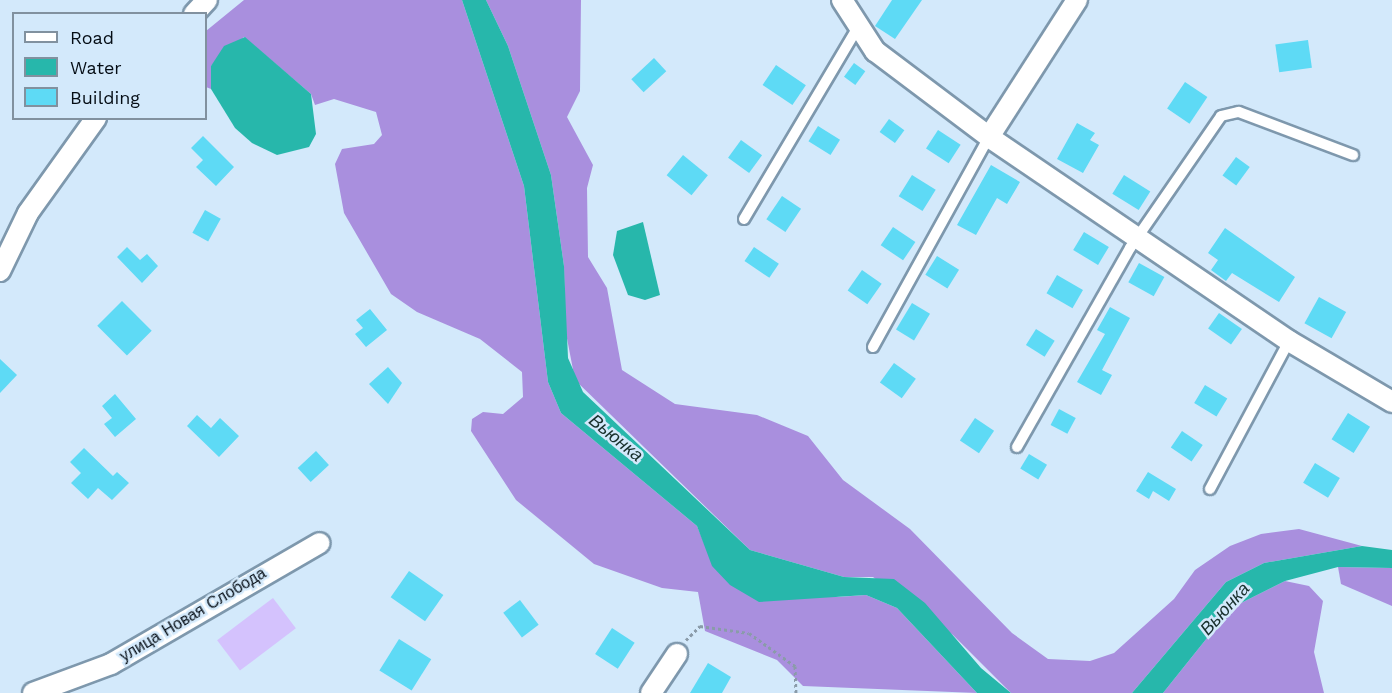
<!DOCTYPE html>
<meta charset="utf-8">
<style>
body{margin:0}
#map{position:relative;width:1392px;height:693px;overflow:hidden;background:#d3e9fb;font-family:"Work Sans",sans-serif}
div>[style]{position:absolute}
.green>*{inset:0;background:#d4c2fd;transform-origin:0 0}
.forest>*{inset:0;background:#a98fde}
.water>*{inset:0;background:#27b7ab}
.building>*{inset:0;background:#5edaf5;transform-origin:0 0}
.path>*{height:3px;margin-top:-1.5px;transform-origin:0;background:repeating-linear-gradient(90deg,#8a9ba9 0 3px,transparent 0 6px)}
.roads{filter:drop-shadow(2px 0 #7e98ad) drop-shadow(-2px 0 #7e98ad) drop-shadow(0 2px #7e98ad) drop-shadow(0 -2px #7e98ad)}
.service>*{height:10px;margin:-5px;padding:0 5px;transform-origin:5px;border-radius:5px;background:#fff}
.minor>*{height:20px;margin:-10px;padding:0 10px;transform-origin:10px;border-radius:10px;background:#fff}
span{translate:-50% -50%;white-space:nowrap;text-align:center;line-height:1.15;-webkit-text-stroke:5px #d3e9fb;paint-order:stroke}
.street-label{font-size:16px;color:#050d15}
.water-label{font-size:18px;color:#182f2c;font-style:italic}
.legend{position:absolute;left:12px;top:12px;width:195px;height:108px;box-sizing:border-box;background:#d3e9fb;border:2px solid #81919f;margin:0;padding:8px 10px;list-style:none;font-size:18px;color:#050d15}
.legend li{display:flex;align-items:center;gap:12px;height:30px}
.legend b{width:30px;border:2px solid #81919f}
</style>
<div id="map">
<div class="green">
<div style="left:273px;top:598px;width:38px;height:70px;rotate:53deg"></div>
</div>
<div class="forest">
<div style="clip-path:polygon(244px 0,462px 0,524px 186px,548px 382px,561px 413px,697px 526px,704px 543px,838px 597px,866px 595px,897px 608px,977px 693px,803px 686px,777px 660px,705px 631px,698px 592px,662px 588px,594px 564px,516px 500px,471px 431px,472px 419px,483px 412px,503px 414px,523px 397px,522px 372px,480px 339px,417px 312px,391px 294px,344px 213px,335px 164px,342px 149px,374px 144px,382px 135px,376px 112px,334px 99px,315px 105px,311px 94px,244px 37px,211px 66px,211px 89px,206px 87px,206px 31px)"></div>
<div style="clip-path:polygon(486px 0,581px 0,580px 91px,567px 117px,593px 165px,587px 188px,588px 257px,607px 288px,622px 370px,675px 404px,757px 415px,808px 436px,843px 480px,910px 529px,1012px 633px,1048px 659px,1090px 661px,1114px 653px,1174px 599px,1195px 570px,1230px 546px,1261px 534px,1299px 529px,1362px 546px,1264px 563px,1226px 582px,1132px 693px,1011px 693px,953px 635px,873px 577px,844px 577px,750px 550px,575px 380px,565px 328px,564px 266px,551px 175px,508px 46px)"></div>
<div style="clip-path:polygon(1338px 567px,1392px 568px,1392px 606px,1341px 584px)"></div>
<div style="clip-path:polygon(1285px 581px,1309px 586px,1323px 601px,1314px 652px,1324px 693px,1163px 693px,1231px 608px)"></div>
</div>
<div class="water">
<div style="clip-path:polygon(462px 0,486px 0,508px 46px,551px 175px,564px 266px,568px 358px,583px 392px,750px 550px,844px 577px,894px 579px,925px 603px,981px 668px,1011px 693px,977px 693px,897px 608px,866px 595px,759px 602px,730px 585px,712px 566px,697px 526px,561px 413px,548px 382px,524px 186px)"></div>
<div style="clip-path:polygon(245px 37px,311px 94px,316px 134px,309px 147px,277px 155px,252px 143px,235px 128px,211px 89px,211px 66px,224px 46px)"></div>
<div style="clip-path:polygon(643px 222px,660px 295px,645px 300px,628px 295px,613px 255px,617px 231px)"></div>
<div style="clip-path:polygon(1362px 546px,1392px 550px,1392px 568px,1338px 567px,1285px 581px,1231px 608px,1163px 693px,1132px 693px,1226px 582px,1264px 563px)"></div>
</div>
<div class="building">
<div style="clip-path:polygon(892px 0,922px 0,895px 39px,875px 26px)"></div>
<div style="left:1308px;top:40px;width:28px;height:33px;rotate:82deg"></div>
<div style="left:654px;top:58px;width:18px;height:31px;rotate:47deg"></div>
<div style="left:854px;top:63px;width:14px;height:17px;rotate:36deg"></div>
<div style="left:776px;top:65px;width:36px;height:24px;rotate:34deg"></div>
<div style="left:1185px;top:82px;width:27px;height:32px;rotate:34deg"></div>
<div style="left:889px;top:119px;width:19px;height:16px;rotate:36deg"></div>
<div style="clip-path:polygon(1077px 123px,1095px 133px,1090px 140px,1099px 145px,1083px 173px,1057px 159px)"></div>
<div style="left:818px;top:126px;width:26px;height:18px;rotate:32deg"></div>
<div style="left:938px;top:130px;width:27px;height:22px;rotate:33deg"></div>
<div style="clip-path:polygon(203px 136px,234px 167px,216px 186px,196px 167px,203px 160px,191px 148px)"></div>
<div style="left:741px;top:140px;width:26px;height:22px;rotate:36deg"></div>
<div style="left:683px;top:155px;width:32px;height:26px;rotate:39deg"></div>
<div style="left:1236px;top:157px;width:17px;height:23px;rotate:36deg"></div>
<div style="clip-path:polygon(991px 165px,1020px 182px,1007px 204px,997px 198px,976px 235px,957px 225px)"></div>
<div style="left:912px;top:175px;width:28px;height:25px;rotate:32deg"></div>
<div style="left:1124px;top:175px;width:31px;height:22px;rotate:32deg"></div>
<div style="left:782px;top:196px;width:23px;height:28px;rotate:34deg"></div>
<div style="left:205px;top:210px;width:18px;height:26px;rotate:29deg"></div>
<div style="left:893px;top:227px;width:27px;height:22px;rotate:34deg"></div>
<div style="clip-path:polygon(1225px 228px,1295px 277px,1279px 302px,1232px 273px,1226px 281px,1211px 270px,1218px 260px,1208px 253px)"></div>
<div style="left:1084px;top:232px;width:29px;height:21px;rotate:31deg"></div>
<div style="clip-path:polygon(127px 247px,140px 260px,147px 254px,158px 266px,142px 283px,117px 257px)"></div>
<div style="left:754px;top:247px;width:30px;height:17px;rotate:34deg"></div>
<div style="left:937px;top:256px;width:26px;height:22px;rotate:32deg"></div>
<div style="left:1139px;top:263px;width:29px;height:22px;rotate:29deg"></div>
<div style="left:862px;top:270px;width:24px;height:25px;rotate:35deg"></div>
<div style="left:1057px;top:275px;width:30px;height:21px;rotate:30deg"></div>
<div style="left:1319px;top:297px;width:31px;height:30px;rotate:29deg"></div>
<div style="left:122px;top:301px;width:42px;height:35px;rotate:45deg"></div>
<div style="left:912px;top:303px;width:21px;height:31px;rotate:31deg"></div>
<div style="clip-path:polygon(1110px 307px,1130px 318px,1102px 370px,1112px 375px,1101px 395px,1077px 382px,1105px 334px,1097px 330px)"></div>
<div style="clip-path:polygon(370px 309px,387px 330px,366px 347px,355px 334px,363px 328px,356px 320px)"></div>
<div style="left:1219px;top:313px;width:28px;height:19px;rotate:35deg"></div>
<div style="left:1036px;top:329px;width:22px;height:19px;rotate:32deg"></div>
<div style="clip-path:polygon(0 359px,17px 375px,0 393px)"></div>
<div style="left:894px;top:363px;width:27px;height:24px;rotate:36deg"></div>
<div style="clip-path:polygon(388px 367px,402px 383px,388px 404px,369px 384px)"></div>
<div style="left:1205px;top:385px;width:26px;height:21px;rotate:31deg"></div>
<div style="clip-path:polygon(115px 394px,136px 419px,115px 437px,104px 424px,112px 418px,102px 406px)"></div>
<div style="left:1059px;top:409px;width:19px;height:18px;rotate:28deg"></div>
<div style="left:1348px;top:413px;width:26px;height:31px;rotate:32deg"></div>
<div style="clip-path:polygon(197px 415px,211px 428px,220px 418px,239px 436px,219px 457px,187px 426px)"></div>
<div style="left:975px;top:418px;width:23px;height:27px;rotate:34deg"></div>
<div style="left:1182px;top:431px;width:25px;height:20px;rotate:34deg"></div>
<div style="clip-path:polygon(84px 448px,113px 476px,117px 472px,129px 483px,112px 500px,98px 488px,88px 499px,71px 483px,81px 473px,70px 462px)"></div>
<div style="left:316px;top:451px;width:19px;height:25px;rotate:47deg"></div>
<div style="left:1029px;top:454px;width:21px;height:17px;rotate:31deg"></div>
<div style="left:1315px;top:463px;width:29px;height:23px;rotate:31deg"></div>
<div style="clip-path:polygon(1148px 472px,1176px 489px,1169px 501px,1153px 491px,1149px 499px,1136px 491px)"></div>
<div style="left:409px;top:571px;width:42px;height:32px;rotate:35deg"></div>
<div style="left:520px;top:600px;width:31px;height:21px;rotate:53deg"></div>
<div style="left:612px;top:628px;width:27px;height:31px;rotate:33deg"></div>
<div style="left:399px;top:639px;width:38px;height:37px;rotate:32deg"></div>
<div style="clip-path:polygon(708px 663px,731px 677px,722px 693px,690px 693px)"></div>
</div>
<div class="path">
<div style="left:686px;top:640px;width:20px;rotate:-45deg"></div>
<div style="left:700px;top:626px;width:49px;rotate:8.1deg"></div>
<div style="left:749px;top:633px;width:57px;rotate:35.7deg"></div>
<div style="left:795px;top:666px;width:27px;rotate:88deg"></div>
</div>
<div class="roads">
<div class="service">
<div style="left:744px;top:219px;width:221px;rotate:-59.3deg"></div>
<div style="left:873px;top:347px;width:240px;rotate:-61.1deg"></div>
<div style="left:1017px;top:447px;width:229px;rotate:-60.4deg"></div>
<div style="left:1130px;top:248px;width:160px;rotate:-55.4deg"></div>
<div style="left:1221px;top:116px;width:18px;rotate:-13deg"></div>
<div style="left:1239px;top:112px;width:122px;rotate:20.7deg"></div>
<div style="left:1210px;top:489px;width:168px;rotate:-61.9deg"></div>
</div>
<div class="minor">
<div style="left:842px;top:0;width:61px;rotate:57.1deg"></div>
<div style="left:875px;top:51px;width:143px;rotate:37deg"></div>
<div style="left:989px;top:137px;width:363px;rotate:34.2deg"></div>
<div style="left:1289px;top:341px;width:120px;rotate:30.6deg"></div>
<div style="left:194px;top:14px;width:19px;rotate:-47deg"></div>
<div style="left:989px;top:137px;width:163px;rotate:-57.3deg"></div>
<div style="left:0;top:271px;width:64px;rotate:-64.2deg"></div>
<div style="left:28px;top:213px;width:117px;rotate:-54.4deg"></div>
<div style="left:33px;top:693px;width:83px;rotate:-20.4deg"></div>
<div style="left:111px;top:664px;width:241px;rotate:-30.1deg"></div>
<div style="left:651px;top:693px;width:47px;rotate:-56.3deg"></div>
</div>
</div>
<div class="street-label">
<span style="left:193px;top:615px;rotate:-31deg">улица Новая Слобода</span>
</div>
<div class="water-label">
<span style="left:616px;top:438px;rotate:39deg">Вьюнка</span>
<span style="left:1225px;top:609px;rotate:-48deg">Вьюнка</span>
</div>
<ul class="legend">
<li><b style="height:8px;background:#fff"></b>Road</li>
<li><b style="height:16px;background:#27b7ab"></b>Water</li>
<li><b style="height:16px;background:#5edaf5"></b>Building</li>
</ul>
</div>
